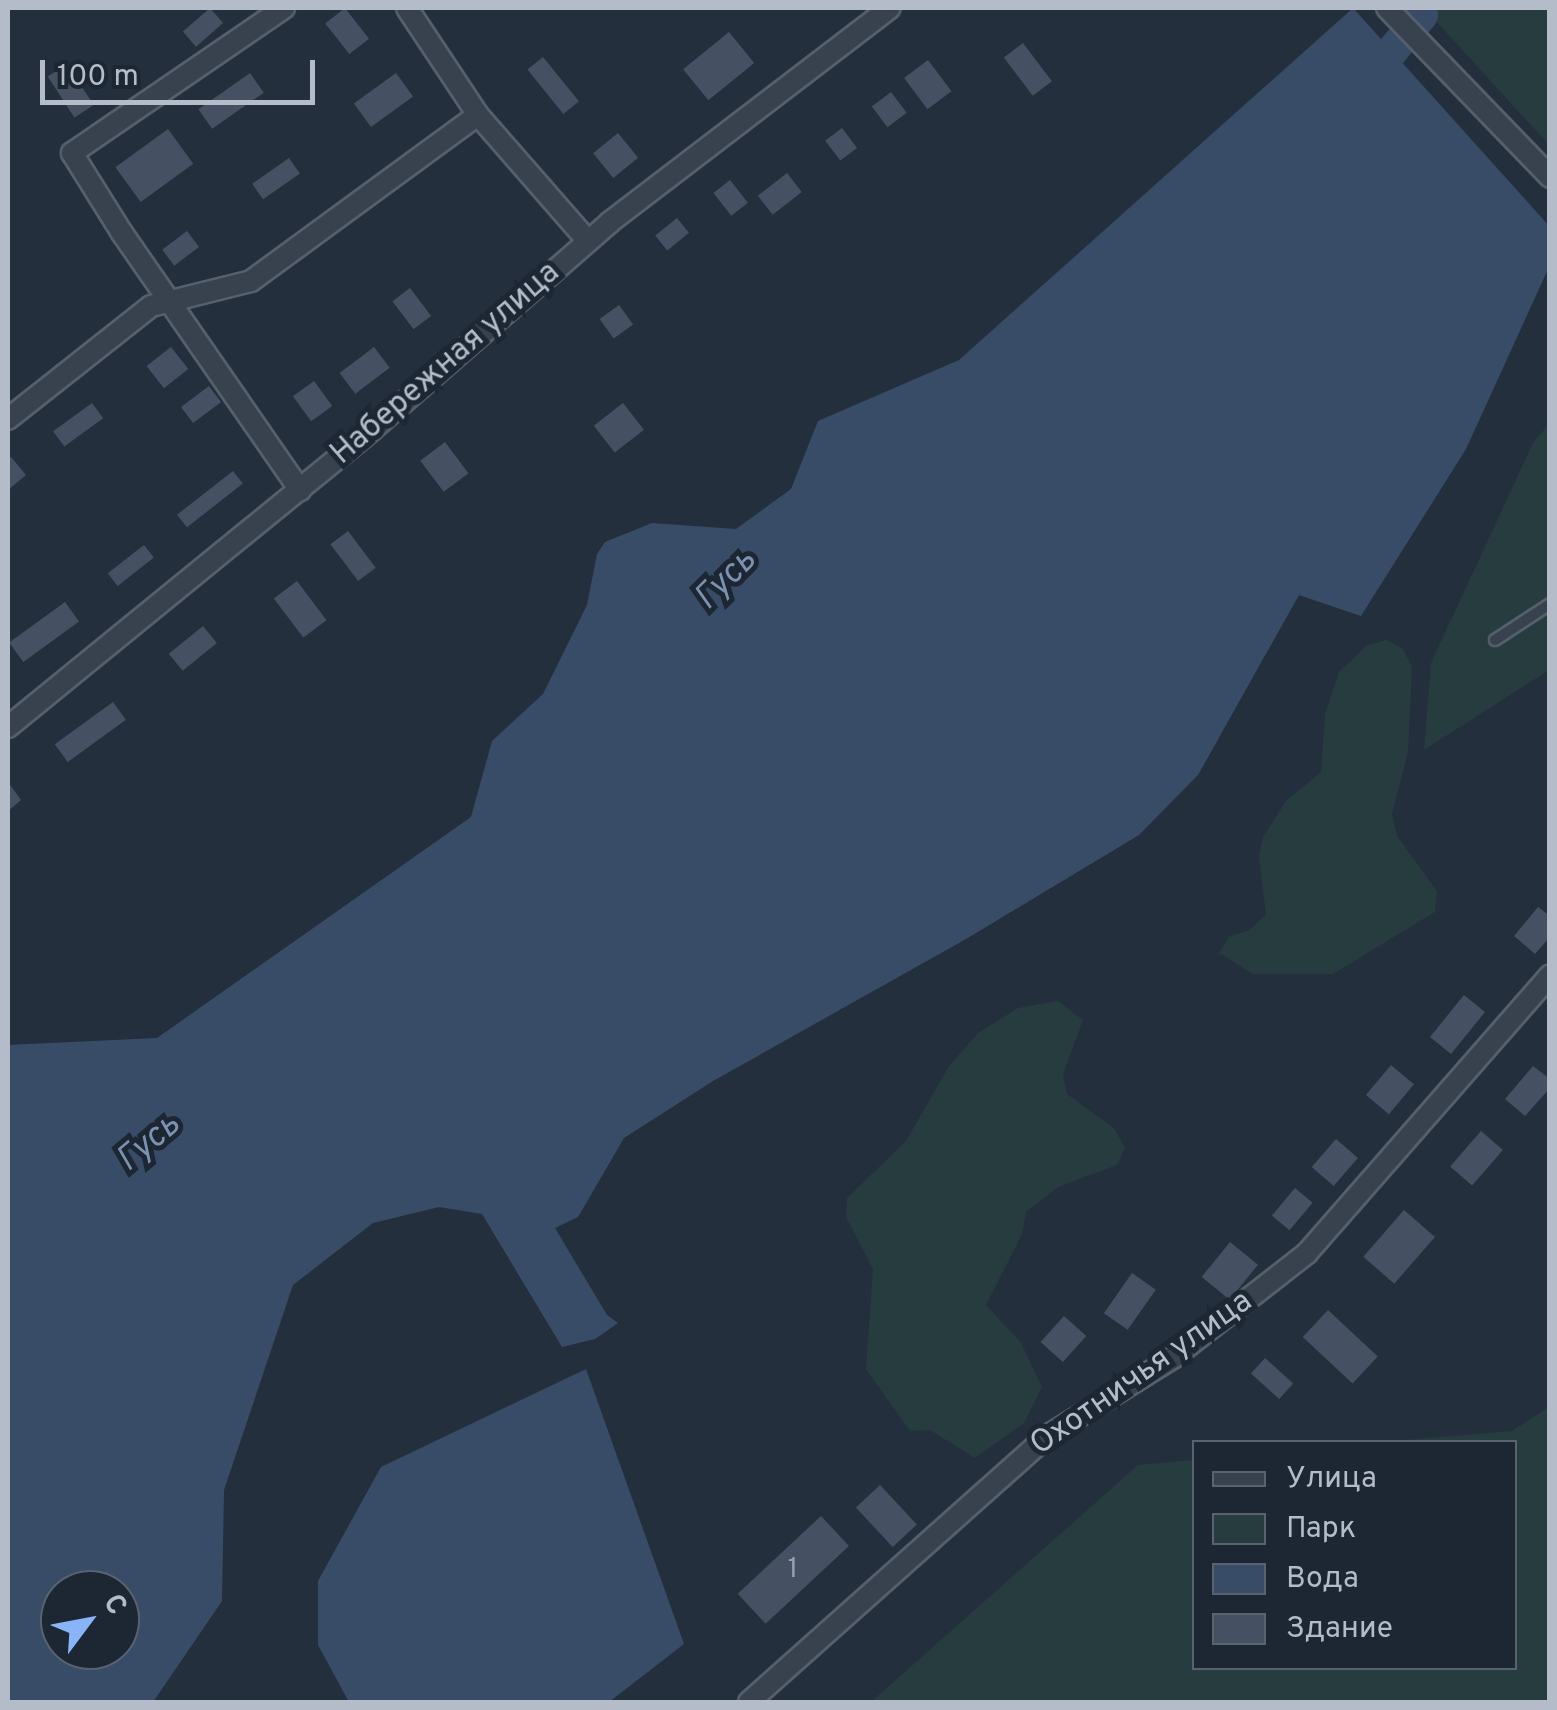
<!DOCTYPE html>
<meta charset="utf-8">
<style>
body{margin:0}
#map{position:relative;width:1557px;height:1710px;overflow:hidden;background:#242f3e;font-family:Overpass,sans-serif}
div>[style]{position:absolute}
.green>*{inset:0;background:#263c3f}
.water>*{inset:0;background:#394c67}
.river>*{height:32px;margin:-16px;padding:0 16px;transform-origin:16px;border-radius:16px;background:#394c67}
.building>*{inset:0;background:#455162;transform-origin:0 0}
.roads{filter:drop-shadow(2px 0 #565f6c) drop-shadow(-2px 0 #565f6c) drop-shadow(0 2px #565f6c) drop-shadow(0 -2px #565f6c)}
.service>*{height:10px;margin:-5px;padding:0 5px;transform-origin:5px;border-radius:5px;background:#38414e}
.minor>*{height:20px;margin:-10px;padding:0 10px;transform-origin:10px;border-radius:10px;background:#38414e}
span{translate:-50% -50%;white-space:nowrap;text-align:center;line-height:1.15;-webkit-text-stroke:10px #1d2633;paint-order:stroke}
.number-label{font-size:28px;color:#98a1af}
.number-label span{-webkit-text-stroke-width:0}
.street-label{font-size:32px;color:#b4bcc9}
.water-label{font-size:35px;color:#7c92b1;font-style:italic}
.frame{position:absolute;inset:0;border:10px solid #b4bcc9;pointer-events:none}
.legend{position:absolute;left:1192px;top:1440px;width:325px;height:230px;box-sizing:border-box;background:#1d2633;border:2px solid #59626f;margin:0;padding:12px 18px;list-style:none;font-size:30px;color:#b4bcc9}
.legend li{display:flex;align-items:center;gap:20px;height:50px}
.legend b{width:50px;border:2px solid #59626f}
.north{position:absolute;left:40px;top:1570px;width:100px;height:100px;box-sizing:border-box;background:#1d2633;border:2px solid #59626f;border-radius:50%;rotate:58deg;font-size:28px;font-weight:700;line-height:40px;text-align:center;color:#b4bcc9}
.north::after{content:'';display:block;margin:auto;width:35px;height:45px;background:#8ab4f8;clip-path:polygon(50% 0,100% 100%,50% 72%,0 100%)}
.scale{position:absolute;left:40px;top:60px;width:275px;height:45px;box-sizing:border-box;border:5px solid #b4bcc9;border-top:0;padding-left:12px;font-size:30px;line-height:35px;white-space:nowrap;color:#b4bcc9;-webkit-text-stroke:8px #1d2633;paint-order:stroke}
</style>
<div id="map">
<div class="green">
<div style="clip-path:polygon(1424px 8px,1549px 8px,1549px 145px)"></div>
<div style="clip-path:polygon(1549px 424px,1549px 670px,1424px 750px,1431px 663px,1533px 443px)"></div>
<div style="clip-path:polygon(1386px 640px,1403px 649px,1412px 667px,1408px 752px,1392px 814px,1397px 836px,1437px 891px,1435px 912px,1333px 974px,1253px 974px,1219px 953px,1229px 937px,1249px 930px,1266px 915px,1259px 856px,1263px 837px,1286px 801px,1321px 772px,1325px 714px,1339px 672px,1366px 646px)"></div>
<div style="clip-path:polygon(1058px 1001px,1083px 1020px,1063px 1074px,1067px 1094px,1114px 1128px,1125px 1148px,1117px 1165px,1058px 1187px,1026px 1212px,1022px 1234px,986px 1305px,1021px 1343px,1042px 1387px,1024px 1423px,975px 1458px,930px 1430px,910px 1431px,866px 1369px,873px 1269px,846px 1217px,847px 1198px,906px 1141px,949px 1066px,978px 1033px,1018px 1008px)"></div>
<div style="clip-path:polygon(1549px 1407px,1549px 1702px,871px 1702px,1138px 1465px,1194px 1460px,1194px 1668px,1514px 1668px,1514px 1442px,1382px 1442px,1512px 1431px)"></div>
</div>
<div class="water">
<div style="clip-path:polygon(evenodd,1353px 8px,1550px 227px,1549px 267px,1466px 449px,1361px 616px,1299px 595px,1198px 775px,1139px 835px,966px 939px,713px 1081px,624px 1138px,578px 1217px,555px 1228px,607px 1315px,618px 1323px,595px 1339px,562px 1347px,482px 1214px,439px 1207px,373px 1223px,293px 1285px,224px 1490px,222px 1601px,153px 1702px,8px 1702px,8px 1045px,157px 1038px,471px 817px,492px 741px,543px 694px,587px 605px,597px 554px,605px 542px,652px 523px,736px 529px,791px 489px,818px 421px,959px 360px,1353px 8px,60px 1590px,120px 1590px,120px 1650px,60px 1650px,60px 1590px)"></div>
<div style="clip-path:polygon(586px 1369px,684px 1644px,609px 1702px,349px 1702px,318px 1645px,318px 1581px,381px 1467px)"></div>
</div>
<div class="river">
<div style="left:1363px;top:86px;width:92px;rotate:-50.3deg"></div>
<div style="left:1422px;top:15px;width:7px;rotate:-98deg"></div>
</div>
<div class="building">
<div style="left:210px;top:8px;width:20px;height:36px;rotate:49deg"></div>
<div style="left:345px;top:8px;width:39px;height:25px;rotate:52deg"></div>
<div style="left:729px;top:32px;width:40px;height:59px;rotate:51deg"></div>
<div style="left:1023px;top:43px;width:48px;height:24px;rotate:53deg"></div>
<div style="left:543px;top:57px;width:57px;height:20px;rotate:51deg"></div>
<div style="left:928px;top:60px;width:39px;height:30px;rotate:53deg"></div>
<div style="left:67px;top:64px;width:49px;height:23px;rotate:57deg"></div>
<div style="left:250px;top:73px;width:24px;height:63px;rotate:55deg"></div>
<div style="left:396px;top:73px;width:29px;height:52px;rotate:54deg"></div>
<div style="left:891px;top:92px;width:26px;height:24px;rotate:53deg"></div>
<div style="left:842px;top:128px;width:25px;height:21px;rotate:53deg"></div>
<div style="left:168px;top:129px;width:43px;height:65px;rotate:54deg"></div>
<div style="left:618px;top:133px;width:32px;height:32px;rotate:51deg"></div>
<div style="left:289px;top:158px;width:19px;height:45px;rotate:55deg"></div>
<div style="left:787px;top:173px;width:24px;height:37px;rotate:52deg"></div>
<div style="left:730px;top:180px;width:29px;height:21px;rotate:52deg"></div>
<div style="left:677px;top:218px;width:19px;height:28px;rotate:51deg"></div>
<div style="left:187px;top:231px;width:20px;height:31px;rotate:53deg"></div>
<div style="left:410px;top:288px;width:35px;height:22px;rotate:53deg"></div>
<div style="left:619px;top:305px;width:24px;height:24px;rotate:54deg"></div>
<div style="left:171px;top:347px;width:28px;height:31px;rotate:52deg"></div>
<div style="left:374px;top:347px;width:26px;height:43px;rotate:53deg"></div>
<div style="left:314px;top:381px;width:31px;height:26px;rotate:54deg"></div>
<div style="left:209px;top:386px;width:20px;height:35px;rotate:53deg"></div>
<div style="left:92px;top:403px;width:19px;height:48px;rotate:54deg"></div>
<div style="left:623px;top:403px;width:34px;height:37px;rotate:52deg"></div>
<div style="left:445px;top:442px;width:39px;height:31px;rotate:53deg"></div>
<div style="clip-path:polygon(11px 457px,26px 475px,8px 490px,8px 460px)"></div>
<div style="left:233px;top:471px;width:16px;height:71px;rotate:52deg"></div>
<div style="left:348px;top:531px;width:46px;height:22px;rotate:53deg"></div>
<div style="left:144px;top:545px;width:16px;height:46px;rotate:52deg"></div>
<div style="left:297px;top:581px;width:49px;height:29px;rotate:53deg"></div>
<div style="left:65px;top:602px;width:24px;height:69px;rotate:54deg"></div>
<div style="left:203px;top:626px;width:22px;height:44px;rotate:51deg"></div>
<div style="left:113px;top:702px;width:22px;height:72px;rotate:54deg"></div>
<div style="clip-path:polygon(8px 782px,21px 800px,8px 811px)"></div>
<div style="clip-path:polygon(1538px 907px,1550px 916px,1550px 937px,1535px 954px,1514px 936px)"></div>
<div style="left:1464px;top:995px;width:27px;height:54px;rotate:39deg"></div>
<div style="left:1391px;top:1065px;width:30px;height:39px;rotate:40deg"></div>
<div style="clip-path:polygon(1533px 1066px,1550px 1079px,1550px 1088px,1525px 1116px,1505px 1099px)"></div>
<div style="left:1481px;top:1131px;width:29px;height:47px;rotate:41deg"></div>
<div style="left:1336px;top:1139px;width:29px;height:37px;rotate:41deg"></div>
<div style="left:1295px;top:1188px;width:23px;height:36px;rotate:40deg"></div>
<div style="left:1404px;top:1210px;width:41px;height:62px;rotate:41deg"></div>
<div style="left:1230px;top:1242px;width:36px;height:45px;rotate:39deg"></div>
<div style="left:1132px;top:1273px;width:29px;height:49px;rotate:35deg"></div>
<div style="left:1328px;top:1310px;width:68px;height:37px;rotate:43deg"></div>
<div style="left:1064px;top:1316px;width:30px;height:35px;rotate:42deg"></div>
<div style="left:1265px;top:1358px;width:38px;height:21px;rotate:42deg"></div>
<div style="left:880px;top:1485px;width:54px;height:33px;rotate:47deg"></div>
<div style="left:821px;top:1516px;width:41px;height:114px;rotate:47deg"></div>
</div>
<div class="roads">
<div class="service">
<div style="left:1495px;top:640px;width:66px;rotate:-33.2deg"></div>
</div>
<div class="minor">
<div style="left:284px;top:8px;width:257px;rotate:145.6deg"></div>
<div style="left:72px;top:153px;width:94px;rotate:58deg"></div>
<div style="left:122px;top:233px;width:313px;rotate:55.3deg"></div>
<div style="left:407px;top:8px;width:128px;rotate:56.4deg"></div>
<div style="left:478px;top:115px;width:167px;rotate:48.9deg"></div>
<div style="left:1387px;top:8px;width:235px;rotate:46deg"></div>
<div style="left:8px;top:419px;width:182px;rotate:-38.3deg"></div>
<div style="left:151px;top:306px;width:103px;rotate:-14deg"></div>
<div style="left:251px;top:281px;width:281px;rotate:-36.2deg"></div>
<div style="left:8px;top:727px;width:471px;rotate:-39.2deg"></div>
<div style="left:373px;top:429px;width:315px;rotate:-41.1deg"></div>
<div style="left:610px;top:222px;width:352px;rotate:-37.4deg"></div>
<div style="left:749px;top:1702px;width:398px;rotate:-41.7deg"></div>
<div style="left:1046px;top:1437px;width:151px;rotate:-32deg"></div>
<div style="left:1174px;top:1357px;width:169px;rotate:-38deg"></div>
<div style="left:1307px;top:1253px;width:369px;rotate:-48.8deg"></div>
</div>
</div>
<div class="number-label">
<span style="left:793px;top:1570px">1</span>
</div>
<div class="street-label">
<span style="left:446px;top:364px;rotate:-41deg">Набережная улица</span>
<span style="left:1142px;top:1374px;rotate:-35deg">Охотничья улица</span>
</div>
<div class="water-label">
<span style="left:726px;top:580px;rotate:-45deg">Гусь</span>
<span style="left:149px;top:1143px;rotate:-40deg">Гусь</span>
</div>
<div class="frame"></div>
<ul class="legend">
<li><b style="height:12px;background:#38414e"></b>Улица</li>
<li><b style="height:28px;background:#263c3f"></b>Парк</li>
<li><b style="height:28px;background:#394c67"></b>Вода</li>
<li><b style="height:28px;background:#455162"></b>Здание</li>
</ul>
<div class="north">С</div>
<div class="scale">100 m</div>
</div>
